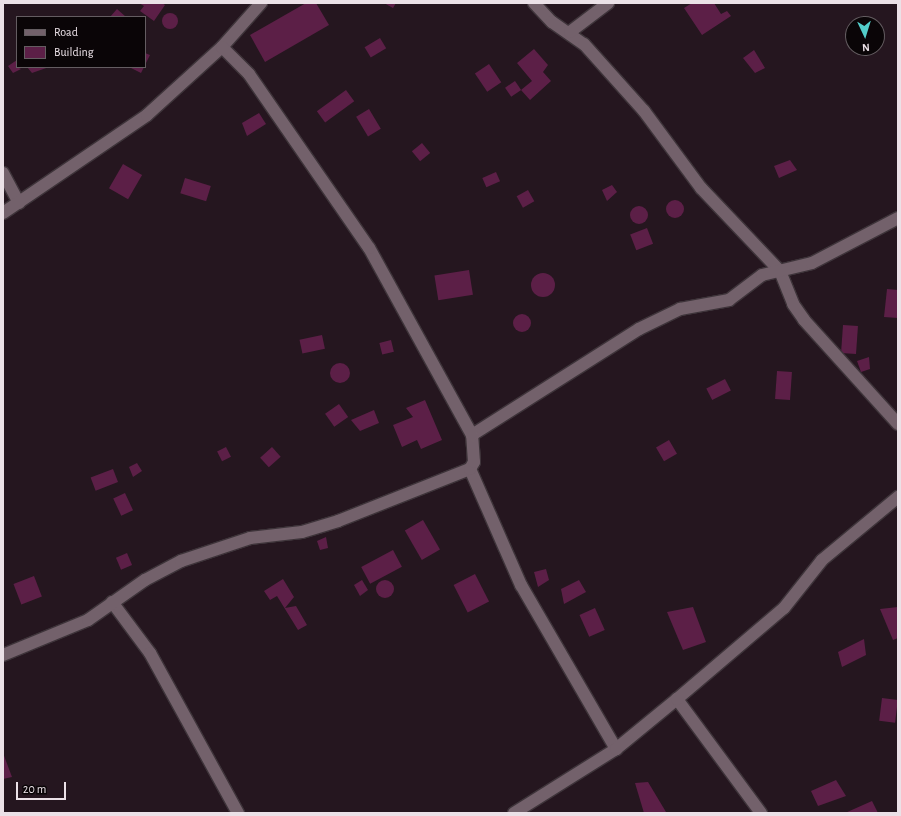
<!DOCTYPE html>
<style>
body{margin:0}
#map{position:relative;width:901px;height:816px;overflow:hidden;background:#25161f;font-family:"Alegreya Sans",sans-serif}
div>[style]{position:absolute}
.building>*{inset:0;background:#5c1f47;transform-origin:0 0}
.round{border-radius:50%}
.roads{filter:drop-shadow(1px 0 #3e343a) drop-shadow(-1px 0 #3e343a) drop-shadow(0 1px #3e343a) drop-shadow(0 -1px #3e343a)}
.street>*{height:12px;margin:-6px;padding:0 6px;transform-origin:6px;border-radius:6px;background:#73616b}
span{translate:-50% -50%;white-space:nowrap;text-align:center;line-height:1.15;-webkit-text-stroke:4px #0a0507;paint-order:stroke}
.frame{position:absolute;inset:0;border:4px solid #ebe1e7;pointer-events:none}
.legend{position:absolute;left:16px;top:16px;width:130px;height:52px;box-sizing:border-box;background:#0a0507;border:1px solid #645d61;margin:0;padding:5px 7px;list-style:none;font-size:12px;color:#ebe1e7}
.legend li{display:flex;align-items:center;gap:8px;height:20px}
.legend b{width:20px;border:1px solid #645d61}
.north{position:absolute;left:845px;top:16px;width:40px;height:40px;box-sizing:border-box;background:#0a0507;border:1px solid #645d61;border-radius:50%;rotate:176deg;font-size:11px;font-weight:700;line-height:16px;text-align:center;color:#ebe1e7}
.north::after{content:'';display:block;margin:auto;width:14px;height:18px;background:#53cdca;clip-path:polygon(50% 0,100% 100%,50% 72%,0 100%)}
.scale{position:absolute;left:16px;top:782px;width:50px;height:18px;box-sizing:border-box;border:2px solid #ebe1e7;border-top:0;padding-left:5px;font-size:12px;line-height:14px;white-space:nowrap;color:#ebe1e7;-webkit-text-stroke:3px #0a0507;paint-order:stroke}
</style>
<div id="map">
<div class="building">
<div style="clip-path:polygon(139px 3px,162px 3px,165px 5px,154px 21px,140px 11px,144px 6px)"></div>
<div style="clip-path:polygon(306px 3px,316px 3px,329px 25px,265px 62px,250px 35px)"></div>
<div style="clip-path:polygon(384px 3px,396px 3px,393px 8px)"></div>
<div style="clip-path:polygon(692px 3px,714px 3px,721px 14px,727px 11px,731px 16px,702px 35px,684px 8px)"></div>
<div style="clip-path:polygon(117px 9px,126px 17px,110px 17px)"></div>
<div class="round" style="left:162px;top:13px;width:16px;height:16px"></div>
<div style="left:380px;top:38px;width:12px;height:18px;rotate:59deg"></div>
<div style="clip-path:polygon(534px 49px,548px 65px,543px 72px,551px 81px,530px 100px,521px 90px,532px 81px,517px 63px)"></div>
<div style="clip-path:polygon(754px 50px,765px 68px,755px 73px,743px 58px)"></div>
<div style="clip-path:polygon(145px 53px,150px 55px,145px 65px)"></div>
<div style="clip-path:polygon(17px 60px,17px 67px,21px 69px,13px 73px,8px 66px)"></div>
<div style="left:489px;top:64px;width:22px;height:17px;rotate:56deg"></div>
<div style="clip-path:polygon(27px 67px,49px 67px,32px 73px)"></div>
<div style="clip-path:polygon(129px 67px,144px 67px,141px 73px)"></div>
<div style="left:515px;top:81px;width:11px;height:12px;rotate:56deg"></div>
<div style="left:346px;top:90px;width:14px;height:36px;rotate:54deg"></div>
<div style="left:369px;top:109px;width:23px;height:15px;rotate:59deg"></div>
<div style="clip-path:polygon(259px 113px,266px 124px,247px 136px,242px 123px)"></div>
<div style="left:422px;top:143px;width:13px;height:13px;rotate:51deg"></div>
<div style="clip-path:polygon(790px 160px,797px 170px,779px 178px,774px 166px)"></div>
<div style="left:123px;top:164px;width:22px;height:28px;rotate:30deg"></div>
<div style="left:496px;top:172px;width:10px;height:15px;rotate:66deg"></div>
<div style="left:185px;top:178px;width:27px;height:16px;rotate:17deg"></div>
<div style="clip-path:polygon(612px 185px,617px 192px,607px 201px,602px 190px)"></div>
<div style="left:528px;top:190px;width:13px;height:13px;rotate:61deg"></div>
<div class="round" style="left:666px;top:200px;width:18px;height:18px"></div>
<div class="round" style="left:630px;top:206px;width:18px;height:18px"></div>
<div style="left:647px;top:228px;width:17px;height:18px;rotate:69deg"></div>
<div style="left:469px;top:270px;width:25px;height:35px;rotate:81deg"></div>
<div class="round" style="left:531px;top:273px;width:24px;height:24px"></div>
<div style="clip-path:polygon(887px 289px,898px 290px,898px 318px,884px 317px)"></div>
<div class="round" style="left:513px;top:314px;width:18px;height:18px"></div>
<div style="left:843px;top:325px;width:15px;height:28px;rotate:4deg"></div>
<div style="left:322px;top:335px;width:14px;height:23px;rotate:78deg"></div>
<div style="left:391px;top:340px;width:12px;height:12px;rotate:76deg"></div>
<div style="clip-path:polygon(869px 357px,870px 369px,861px 372px,857px 361px)"></div>
<div class="round" style="left:330px;top:363px;width:20px;height:20px"></div>
<div style="left:777px;top:371px;width:15px;height:28px;rotate:4deg"></div>
<div style="left:725px;top:379px;width:13px;height:21px;rotate:63deg"></div>
<div style="clip-path:polygon(425px 400px,442px 440px,421px 449px,417px 440px,402px 447px,393px 425px,413px 417px,406px 408px)"></div>
<div style="left:339px;top:404px;width:16px;height:17px;rotate:55deg"></div>
<div style="clip-path:polygon(374px 410px,379px 423px,360px 431px,351px 420px)"></div>
<div style="left:669px;top:440px;width:16px;height:15px;rotate:60deg"></div>
<div style="left:226px;top:447px;width:11px;height:10px;rotate:63deg"></div>
<div style="left:272px;top:447px;width:13px;height:16px;rotate:48deg"></div>
<div style="clip-path:polygon(137px 463px,142px 471px,133px 477px,129px 467px)"></div>
<div style="left:113px;top:469px;width:14px;height:24px;rotate:69deg"></div>
<div style="left:125px;top:493px;width:19px;height:13px;rotate:65deg"></div>
<div style="left:423px;top:520px;width:34px;height:21px;rotate:60deg"></div>
<div style="clip-path:polygon(326px 537px,328px 548px,320px 550px,317px 541px)"></div>
<div style="left:393px;top:550px;width:19px;height:36px;rotate:62deg"></div>
<div style="left:127px;top:553px;width:13px;height:12px;rotate:67deg"></div>
<div style="clip-path:polygon(546px 569px,549px 580px,538px 587px,534px 572px)"></div>
<div style="left:475px;top:574px;width:31px;height:24px;rotate:63deg"></div>
<div style="left:34px;top:576px;width:22px;height:22px;rotate:69deg"></div>
<div style="clip-path:polygon(283px 579px,294px 597px,285px 608px,296px 606px,307px 625px,298px 630px,277px 596px,270px 600px,264px 591px)"></div>
<div style="clip-path:polygon(362px 580px,368px 590px,360px 596px,354px 585px)"></div>
<div style="clip-path:polygon(579px 580px,586px 592px,564px 604px,561px 589px)"></div>
<div class="round" style="left:376px;top:580px;width:18px;height:18px"></div>
<div style="clip-path:polygon(693px 607px,706px 642px,683px 650px,667px 612px)"></div>
<div style="clip-path:polygon(898px 607px,898px 638px,893px 640px,880px 609px)"></div>
<div style="left:595px;top:608px;width:24px;height:17px;rotate:66deg"></div>
<div style="clip-path:polygon(864px 639px,866px 655px,842px 667px,838px 652px)"></div>
<div style="left:882px;top:698px;width:16px;height:23px;rotate:7deg"></div>
<div style="clip-path:polygon(3px 753px,12px 777px,3px 779px)"></div>
<div style="clip-path:polygon(836px 780px,846px 796px,818px 806px,811px 791px)"></div>
<div style="clip-path:polygon(648px 782px,666px 812px,644px 813px,635px 783px)"></div>
<div style="clip-path:polygon(872px 801px,878px 813px,845px 813px)"></div>
</div>
<div class="roads">
<div class="street">
<div style="left:534px;top:3px;width:26px;rotate:47deg"></div>
<div style="left:552px;top:22px;width:39px;rotate:35deg"></div>
<div style="left:584px;top:44px;width:90px;rotate:48.2deg"></div>
<div style="left:644px;top:111px;width:96px;rotate:53.5deg"></div>
<div style="left:701px;top:188px;width:115px;rotate:46.4deg"></div>
<div style="left:780px;top:271px;width:35px;rotate:68deg"></div>
<div style="left:793px;top:304px;width:19px;rotate:55deg"></div>
<div style="left:804px;top:320px;width:140px;rotate:47.9deg"></div>
<div style="left:570px;top:32px;width:48px;rotate:-37.3deg"></div>
<div style="left:3px;top:173px;width:34px;rotate:62deg"></div>
<div style="left:3px;top:213px;width:174px;rotate:-34.2deg"></div>
<div style="left:147px;top:115px;width:101px;rotate:-42.2deg"></div>
<div style="left:222px;top:47px;width:59px;rotate:-48.4deg"></div>
<div style="left:472px;top:435px;width:198px;rotate:-32.4deg"></div>
<div style="left:639px;top:329px;width:46px;rotate:-26deg"></div>
<div style="left:680px;top:309px;width:50px;rotate:-10.4deg"></div>
<div style="left:729px;top:300px;width:41px;rotate:-37.1deg"></div>
<div style="left:762px;top:275px;width:51px;rotate:-13.5deg"></div>
<div style="left:812px;top:263px;width:97px;rotate:-27.6deg"></div>
<div style="left:470px;top:469px;width:127px;rotate:66.3deg"></div>
<div style="left:521px;top:585px;width:190px;rotate:59.9deg"></div>
<div style="left:112px;top:602px;width:64px;rotate:53.3deg"></div>
<div style="left:150px;top:653px;width:183px;rotate:61.2deg"></div>
<div style="left:3px;top:655px;width:92px;rotate:-22.4deg"></div>
<div style="left:88px;top:620px;width:70px;rotate:-35.1deg"></div>
<div style="left:145px;top:580px;width:41px;rotate:-27.8deg"></div>
<div style="left:181px;top:561px;width:73px;rotate:-18.4deg"></div>
<div style="left:250px;top:538px;width:52px;rotate:-6.6deg"></div>
<div style="left:302px;top:532px;width:38px;rotate:-17deg"></div>
<div style="left:338px;top:521px;width:142px;rotate:-21.5deg"></div>
<div style="left:470px;top:469px;width:8px;rotate:-60deg"></div>
<div style="left:474px;top:462px;width:27px;rotate:-94deg"></div>
<div style="left:472px;top:435px;width:213px;rotate:-118.8deg"></div>
<div style="left:369px;top:248px;width:211px;rotate:-124.6deg"></div>
<div style="left:249px;top:74px;width:38px;rotate:-135deg"></div>
<div style="left:514px;top:813px;width:120px;rotate:-32.1deg"></div>
<div style="left:616px;top:749px;width:79px;rotate:-39.3deg"></div>
<div style="left:761px;top:813px;width:142px;rotate:-126.4deg"></div>
<div style="left:677px;top:699px;width:140px;rotate:-40.4deg"></div>
<div style="left:784px;top:608px;width:61px;rotate:-51.6deg"></div>
<div style="left:822px;top:560px;width:99px;rotate:-39.7deg"></div>
</div>
</div>
<div class="frame"></div>
<ul class="legend">
<li><b style="height:5px;background:#73616b"></b>Road</li>
<li><b style="height:11px;background:#5c1f47"></b>Building</li>
</ul>
<div class="north">N</div>
<div class="scale">20 m</div>
</div>
